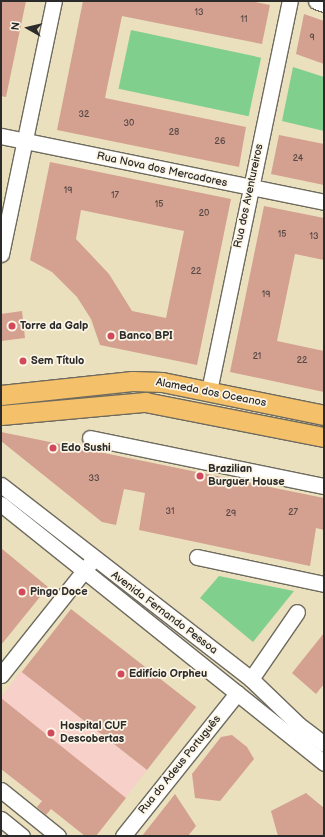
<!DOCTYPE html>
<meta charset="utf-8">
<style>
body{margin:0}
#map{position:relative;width:325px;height:837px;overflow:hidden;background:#eae0bd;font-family:"Balsamiq Sans",sans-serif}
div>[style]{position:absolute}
.built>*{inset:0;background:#f7d0ca}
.green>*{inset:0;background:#81cf8d;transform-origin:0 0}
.building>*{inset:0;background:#d4a090;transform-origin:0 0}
.roads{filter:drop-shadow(1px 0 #6e6a5e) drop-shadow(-1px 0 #6e6a5e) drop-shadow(0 1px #6e6a5e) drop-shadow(0 -1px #6e6a5e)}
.minor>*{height:15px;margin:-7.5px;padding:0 7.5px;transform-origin:7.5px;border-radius:7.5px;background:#fff}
.major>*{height:19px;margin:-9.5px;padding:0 9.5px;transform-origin:9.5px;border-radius:9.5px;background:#f4c16a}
.dots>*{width:11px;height:11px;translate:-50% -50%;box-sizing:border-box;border:2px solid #fcf5e5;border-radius:50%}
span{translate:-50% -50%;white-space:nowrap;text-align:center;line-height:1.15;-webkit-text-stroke:3.5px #fcf5e5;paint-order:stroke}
.number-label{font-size:9px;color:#554844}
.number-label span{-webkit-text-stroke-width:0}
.street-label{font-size:11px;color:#2b2b2b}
.poi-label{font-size:11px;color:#2b2b2b;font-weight:700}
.left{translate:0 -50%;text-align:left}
.frame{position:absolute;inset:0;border:2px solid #2b2b2b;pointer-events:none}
.north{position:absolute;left:8px;top:8px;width:40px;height:40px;-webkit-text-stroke:3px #fcf5e5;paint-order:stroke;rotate:278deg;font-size:11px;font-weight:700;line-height:16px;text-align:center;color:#2b2b2b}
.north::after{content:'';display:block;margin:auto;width:14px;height:18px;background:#2b2b2b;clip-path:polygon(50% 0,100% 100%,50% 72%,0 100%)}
</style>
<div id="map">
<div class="built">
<div style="clip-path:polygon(21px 671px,147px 770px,96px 836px,85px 836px,1px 769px,1px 697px)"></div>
</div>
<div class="green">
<div style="left:131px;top:30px;width:133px;height:60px;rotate:12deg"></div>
<div style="clip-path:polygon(293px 67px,324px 77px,324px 131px,282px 121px)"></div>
<div style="clip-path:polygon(219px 576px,294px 591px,253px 642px,200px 598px)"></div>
</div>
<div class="building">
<div style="clip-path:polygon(1px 1px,26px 1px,6px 97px,1px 96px)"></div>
<div style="clip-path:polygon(83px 1px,251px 1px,270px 5px,262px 44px,122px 16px,108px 83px,105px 98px,246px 127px,239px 167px,57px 130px)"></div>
<div style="clip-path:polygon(304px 14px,324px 21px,324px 64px,296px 54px)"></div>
<div style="clip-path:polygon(279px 135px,324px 144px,324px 185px,271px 174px)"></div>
<div style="clip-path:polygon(evenodd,50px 162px,231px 199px,197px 365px,100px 345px,91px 319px,77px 297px,52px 272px,30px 260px,50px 162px,81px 210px,184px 231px,166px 318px,132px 311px,109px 274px,76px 239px,81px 210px)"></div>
<div style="clip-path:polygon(264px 206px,324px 218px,324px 260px,295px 254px,277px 341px,324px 351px,324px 392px,230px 372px)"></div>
<div style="clip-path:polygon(22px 311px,25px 338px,1px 341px,1px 314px)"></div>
<div style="clip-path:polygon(1px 432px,324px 498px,324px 530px,316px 528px,310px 566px,139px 530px,145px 493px,124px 489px,116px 525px,102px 522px,1px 441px)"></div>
<div style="clip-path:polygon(1px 548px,48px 587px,1px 645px)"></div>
<div style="left:71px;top:609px;width:159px;height:80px;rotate:38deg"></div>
<div style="clip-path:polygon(324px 633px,324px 684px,316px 694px,292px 673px)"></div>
<div style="clip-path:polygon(1px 698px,126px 798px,96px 836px,85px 836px,51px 809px,46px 815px,37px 807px,42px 801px,1px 769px)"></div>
<div style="clip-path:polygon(232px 735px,247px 747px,254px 759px,220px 801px,195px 798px,192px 774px,221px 737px)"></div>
<div style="clip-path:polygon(306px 793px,324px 808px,324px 836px,278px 836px,271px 811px)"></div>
<div style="clip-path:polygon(175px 794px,196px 826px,188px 836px,142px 836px)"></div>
</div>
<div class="roads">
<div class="minor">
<div style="left:316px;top:1px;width:9px;rotate:21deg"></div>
<div style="left:1px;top:136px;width:330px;rotate:11.5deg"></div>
<div style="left:1px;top:254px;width:258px;rotate:-78.2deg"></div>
<div style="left:209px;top:391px;width:398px;rotate:-78.3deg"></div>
<div style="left:90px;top:438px;width:239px;rotate:11.6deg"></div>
<div style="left:1px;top:485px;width:316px;rotate:37.8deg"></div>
<div style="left:251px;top:679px;width:66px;rotate:43.8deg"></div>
<div style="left:299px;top:725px;width:31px;rotate:37deg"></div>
<div style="left:1px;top:504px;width:414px;rotate:38.7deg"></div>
<div style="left:197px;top:557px;width:130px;rotate:12deg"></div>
<div style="left:1px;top:675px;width:143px;rotate:-51.5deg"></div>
<div style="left:251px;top:679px;width:81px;rotate:-55.5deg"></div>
<div style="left:1px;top:790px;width:73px;rotate:38.9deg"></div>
<div style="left:1px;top:819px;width:27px;rotate:39deg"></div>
<div style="left:123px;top:836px;width:183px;rotate:-51.4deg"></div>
</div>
<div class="major">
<div style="left:1px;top:395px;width:132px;rotate:-6.1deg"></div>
<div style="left:132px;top:381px;width:30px;rotate:2deg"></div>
<div style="left:162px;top:382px;width:165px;rotate:11.5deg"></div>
<div style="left:1px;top:415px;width:145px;rotate:-5.2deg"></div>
<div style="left:145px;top:402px;width:182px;rotate:11.1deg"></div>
</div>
</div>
<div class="dots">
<div style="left:12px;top:326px;background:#d1495b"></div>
<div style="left:111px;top:336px;background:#d1495b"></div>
<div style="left:23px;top:361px;background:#d1495b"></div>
<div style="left:53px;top:448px;background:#d1495b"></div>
<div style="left:200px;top:476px;background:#d1495b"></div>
<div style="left:22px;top:592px;background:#d1495b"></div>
<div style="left:121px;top:674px;background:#d1495b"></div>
<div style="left:51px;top:733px;background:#d1495b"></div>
</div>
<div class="number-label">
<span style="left:199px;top:13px">13</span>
<span style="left:244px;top:20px">11</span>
<span style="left:312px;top:38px">9</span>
<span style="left:84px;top:115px">32</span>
<span style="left:129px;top:124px">30</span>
<span style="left:174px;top:133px">28</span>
<span style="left:220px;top:142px">26</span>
<span style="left:298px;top:159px">24</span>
<span style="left:68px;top:191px">19</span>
<span style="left:115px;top:196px">17</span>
<span style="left:159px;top:205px">15</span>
<span style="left:204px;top:214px">20</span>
<span style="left:282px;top:235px">15</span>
<span style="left:314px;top:237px">13</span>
<span style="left:196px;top:272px">22</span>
<span style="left:266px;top:295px">19</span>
<span style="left:257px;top:357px">21</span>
<span style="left:302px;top:361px">22</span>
<span style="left:94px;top:479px">33</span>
<span style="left:170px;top:512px">31</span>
<span style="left:293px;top:513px">27</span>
<span style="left:231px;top:514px">29</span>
</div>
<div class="street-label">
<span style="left:162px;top:170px;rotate:12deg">Rua Nova dos Mercadores</span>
<span style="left:249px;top:196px;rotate:-78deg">Rua dos Aventureiros</span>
<span style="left:211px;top:393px;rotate:11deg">Alameda dos Oceanos</span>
<span style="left:164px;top:613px;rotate:37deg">Avenida Fernando Pessoa</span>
<span style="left:180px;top:765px;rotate:-51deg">Rua do Adeus Português</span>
</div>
<div class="poi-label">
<span class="left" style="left:20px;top:326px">Torre da Galp</span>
<span class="left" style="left:119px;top:336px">Banco BPI</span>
<span class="left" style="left:31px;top:361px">Sem Título</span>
<span class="left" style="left:61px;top:448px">Edo Sushi</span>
<span class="left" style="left:208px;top:476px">Brazilian<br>Burguer House</span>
<span class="left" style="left:30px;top:592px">Pingo Doce</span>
<span class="left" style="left:129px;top:674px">Edifício Orpheu</span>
<span class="left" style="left:60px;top:733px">Hospital CUF<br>Descobertas</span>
</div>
<div class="frame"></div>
<div class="north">N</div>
</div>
